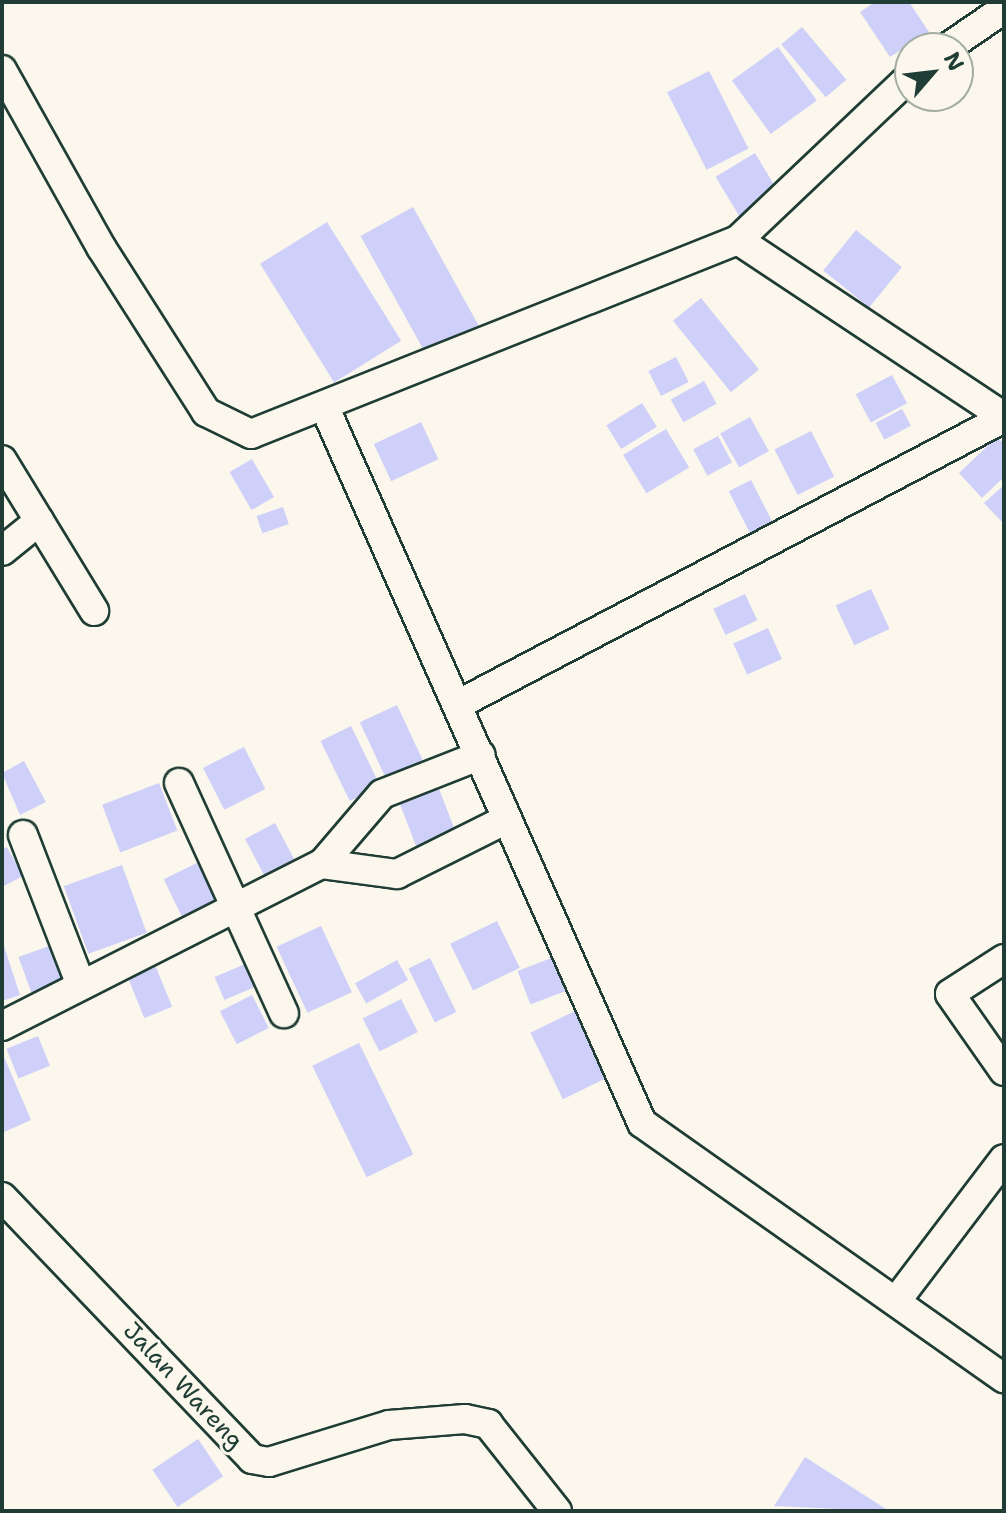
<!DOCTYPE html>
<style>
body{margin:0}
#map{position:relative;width:1006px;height:1513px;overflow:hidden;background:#fbf7ec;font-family:"Shantell Sans",sans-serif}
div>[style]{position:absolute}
.building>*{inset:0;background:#ced0f9;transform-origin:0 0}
.roads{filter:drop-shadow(2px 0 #1f3d34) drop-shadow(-2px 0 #1f3d34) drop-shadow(0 2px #1f3d34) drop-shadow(0 -2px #1f3d34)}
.minor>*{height:28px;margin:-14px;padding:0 14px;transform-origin:14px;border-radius:14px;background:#fbf7ec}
span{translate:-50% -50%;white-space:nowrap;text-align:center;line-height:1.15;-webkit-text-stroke:6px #fbf7ec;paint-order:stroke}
.street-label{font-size:24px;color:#1f3d34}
.frame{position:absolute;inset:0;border:4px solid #1f3d34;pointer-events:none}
.north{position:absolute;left:894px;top:32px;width:80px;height:80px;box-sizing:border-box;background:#fbf7ec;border:2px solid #a3ada2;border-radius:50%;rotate:62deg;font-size:22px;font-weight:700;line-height:32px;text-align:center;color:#1f3d34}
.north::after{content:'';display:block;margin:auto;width:28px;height:36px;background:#1f3d34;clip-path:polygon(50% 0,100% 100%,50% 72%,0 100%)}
</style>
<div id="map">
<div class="building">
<div style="clip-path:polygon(875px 2px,909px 2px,929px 32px,890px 57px,860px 12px)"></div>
<div style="left:802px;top:27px;width:69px;height:27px;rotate:50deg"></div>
<div style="left:778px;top:47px;width:66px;height:57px;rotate:54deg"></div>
<div style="left:709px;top:71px;width:87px;height:47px;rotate:63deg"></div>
<div style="left:755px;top:153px;width:47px;height:46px;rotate:59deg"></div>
<div style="left:413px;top:207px;width:144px;height:60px;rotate:61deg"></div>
<div style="left:327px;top:222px;width:140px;height:79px;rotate:58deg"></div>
<div style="left:856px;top:230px;width:59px;height:52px;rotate:39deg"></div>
<div style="left:701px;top:298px;width:92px;height:36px;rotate:51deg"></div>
<div style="left:676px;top:357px;width:28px;height:31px;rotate:63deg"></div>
<div style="left:892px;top:375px;width:32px;height:41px;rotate:62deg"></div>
<div style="left:704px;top:381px;width:26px;height:38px;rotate:61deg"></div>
<div style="left:642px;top:403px;width:28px;height:42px;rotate:58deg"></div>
<div style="left:902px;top:409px;width:19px;height:30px;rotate:62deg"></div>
<div style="left:750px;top:417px;width:39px;height:34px;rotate:61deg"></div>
<div style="left:421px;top:422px;width:41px;height:52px;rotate:65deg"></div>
<div style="left:666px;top:429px;width:45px;height:50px;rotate:59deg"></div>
<div style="left:811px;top:431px;width:51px;height:41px;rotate:63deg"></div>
<div style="left:718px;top:436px;width:30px;height:28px;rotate:62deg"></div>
<div style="clip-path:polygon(997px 437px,1004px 444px,1004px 477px,982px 498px,959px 473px)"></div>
<div style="left:252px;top:459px;width:44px;height:26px;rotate:60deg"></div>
<div style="left:751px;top:480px;width:47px;height:25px;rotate:63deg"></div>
<div style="clip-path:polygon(1004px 485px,1004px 524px,984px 503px)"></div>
<div style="left:283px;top:507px;width:18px;height:28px;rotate:71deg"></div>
<div style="left:871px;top:589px;width:44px;height:39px;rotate:65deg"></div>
<div style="left:745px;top:594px;width:29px;height:35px;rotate:65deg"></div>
<div style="left:768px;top:628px;width:34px;height:38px;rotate:66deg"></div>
<div style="left:397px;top:705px;width:68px;height:41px;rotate:65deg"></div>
<div style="left:351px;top:726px;width:67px;height:34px;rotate:64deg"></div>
<div style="left:244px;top:747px;width:47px;height:46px;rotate:63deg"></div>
<div style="clip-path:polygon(24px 761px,46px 802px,20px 815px,2px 773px)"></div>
<div style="left:436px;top:781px;width:63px;height:42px;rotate:69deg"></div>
<div style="left:159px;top:783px;width:51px;height:61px;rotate:69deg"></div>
<div style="left:275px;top:823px;width:49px;height:34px;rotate:62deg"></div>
<div style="clip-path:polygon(7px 847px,23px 876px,2px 887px,2px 849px)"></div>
<div style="left:205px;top:859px;width:50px;height:46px;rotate:64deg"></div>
<div style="left:122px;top:865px;width:72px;height:62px;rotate:70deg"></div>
<div style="left:497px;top:921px;width:52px;height:52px;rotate:64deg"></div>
<div style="left:321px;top:926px;width:73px;height:49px;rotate:65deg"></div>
<div style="clip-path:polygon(2px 940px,20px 995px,2px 1001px)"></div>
<div style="left:57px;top:943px;width:47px;height:41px;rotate:70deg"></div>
<div style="left:554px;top:957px;width:36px;height:39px;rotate:69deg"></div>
<div style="left:430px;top:958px;width:60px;height:24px;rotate:64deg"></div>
<div style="left:397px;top:960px;width:23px;height:48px;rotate:61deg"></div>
<div style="left:245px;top:964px;width:25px;height:33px;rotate:67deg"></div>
<div style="left:156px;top:967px;width:43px;height:30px;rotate:68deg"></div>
<div style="left:252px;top:995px;width:37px;height:36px;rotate:63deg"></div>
<div style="left:401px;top:999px;width:37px;height:43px;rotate:63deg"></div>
<div style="left:579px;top:1009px;width:74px;height:54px;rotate:64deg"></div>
<div style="left:38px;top:1036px;width:32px;height:34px;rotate:68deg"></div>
<div style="left:359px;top:1043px;width:124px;height:52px;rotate:64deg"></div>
<div style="clip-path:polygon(2px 1052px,31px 1120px,2px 1133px)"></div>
<div style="left:198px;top:1439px;width:45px;height:55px;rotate:56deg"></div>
<div style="clip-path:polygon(805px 1457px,886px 1509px,884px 1511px,774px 1506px)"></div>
</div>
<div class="roads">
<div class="minor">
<div style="left:947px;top:48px;width:69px;rotate:-34.4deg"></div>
<div style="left:2px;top:70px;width:203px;rotate:60.8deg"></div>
<div style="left:101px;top:247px;width:196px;rotate:57.5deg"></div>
<div style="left:206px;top:412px;width:50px;rotate:26.1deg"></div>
<div style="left:251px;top:434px;width:524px;rotate:-21.72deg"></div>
<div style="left:738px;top:240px;width:237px;rotate:-43.5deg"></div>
<div style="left:738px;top:240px;width:320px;rotate:33.6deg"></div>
<div style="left:325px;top:408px;width:782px;rotate:66.09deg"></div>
<div style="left:642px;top:1123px;width:443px;rotate:35.2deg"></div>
<div style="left:2px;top:460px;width:177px;rotate:58.6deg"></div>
<div style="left:2px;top:551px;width:48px;rotate:-39deg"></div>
<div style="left:459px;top:704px;width:615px;rotate:-27.69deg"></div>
<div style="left:179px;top:783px;width:253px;rotate:65.5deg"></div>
<div style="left:23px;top:835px;width:161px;rotate:68.9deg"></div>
<div style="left:322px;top:864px;width:92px;rotate:-49.4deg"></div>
<div style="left:382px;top:794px;width:106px;rotate:-21.5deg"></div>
<div style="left:1004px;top:959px;width:64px;rotate:147.1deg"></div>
<div style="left:950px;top:994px;width:94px;rotate:55deg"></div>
<div style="left:2px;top:1026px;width:359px;rotate:-26.9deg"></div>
<div style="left:322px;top:864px;width:76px;rotate:7.6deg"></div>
<div style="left:397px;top:874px;width:123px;rotate:-26.6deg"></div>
<div style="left:2px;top:1197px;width:362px;rotate:46.3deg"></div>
<div style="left:252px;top:1459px;width:17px;rotate:10deg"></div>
<div style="left:269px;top:1462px;width:126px;rotate:-17.1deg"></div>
<div style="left:389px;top:1425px;width:76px;rotate:-4.5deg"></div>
<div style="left:465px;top:1419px;width:24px;rotate:12deg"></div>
<div style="left:488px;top:1424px;width:111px;rotate:51.6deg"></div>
<div style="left:897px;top:1300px;width:177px;rotate:-52.8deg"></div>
</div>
</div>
<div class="street-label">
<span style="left:183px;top:1386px;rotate:47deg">Jalan Wareng</span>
</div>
<div class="frame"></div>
<div class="north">N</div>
</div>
